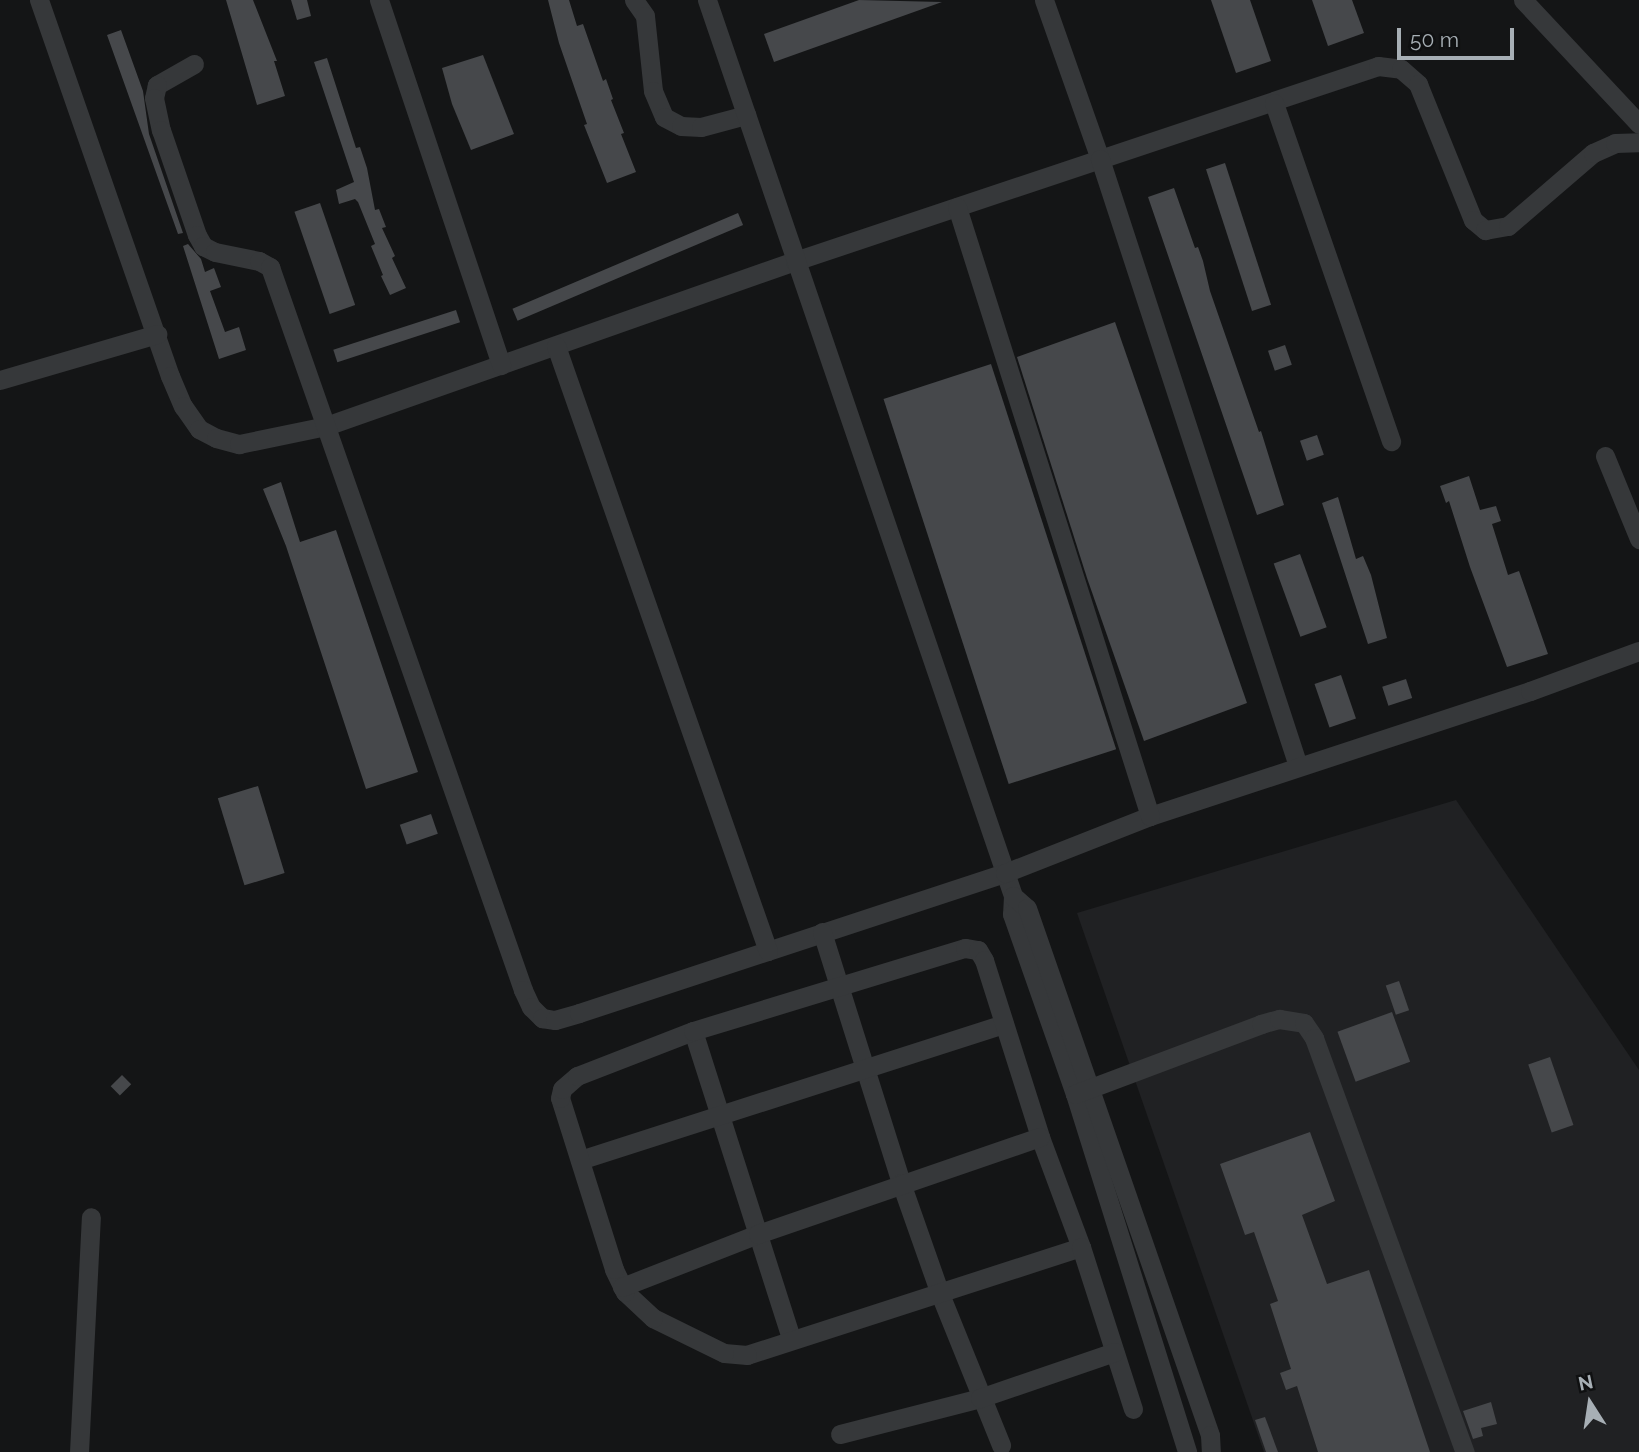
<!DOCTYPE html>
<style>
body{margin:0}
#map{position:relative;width:1639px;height:1452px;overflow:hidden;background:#141516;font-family:Raleway,sans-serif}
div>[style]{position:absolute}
.built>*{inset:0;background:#202123}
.building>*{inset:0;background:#46484b;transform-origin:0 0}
.minor>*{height:19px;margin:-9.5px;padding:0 9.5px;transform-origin:9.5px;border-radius:9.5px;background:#36383a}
span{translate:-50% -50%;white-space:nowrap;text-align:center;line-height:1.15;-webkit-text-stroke:5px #0f1011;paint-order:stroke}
.north{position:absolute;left:1555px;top:1368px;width:70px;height:70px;-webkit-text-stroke:5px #0f1011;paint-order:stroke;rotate:348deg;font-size:19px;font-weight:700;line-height:28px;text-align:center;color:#a7afb5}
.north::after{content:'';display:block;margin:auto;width:24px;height:32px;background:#a7afb5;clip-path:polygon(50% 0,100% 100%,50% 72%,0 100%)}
.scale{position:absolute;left:1397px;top:28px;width:117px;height:32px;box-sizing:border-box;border:4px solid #a7afb5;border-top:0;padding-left:9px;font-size:21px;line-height:24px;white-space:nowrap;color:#a7afb5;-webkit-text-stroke:5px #0f1011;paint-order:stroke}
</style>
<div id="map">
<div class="built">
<div style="clip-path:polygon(1456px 800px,1639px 1070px,1639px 1452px,1264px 1452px,1077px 913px)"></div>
</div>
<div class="building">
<div style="clip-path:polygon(226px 0,253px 0,277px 61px,274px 61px,285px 96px,257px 105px)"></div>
<div style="clip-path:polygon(291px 0,307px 0,311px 16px,297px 20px)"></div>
<div style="clip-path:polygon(548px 0,569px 0,577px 26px,583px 24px,603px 81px,606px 79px,613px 99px,611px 100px,624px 133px,621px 134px,636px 172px,607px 183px,584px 125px,587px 124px,559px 43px)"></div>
<div style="clip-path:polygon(859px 0,942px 2px,774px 62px,764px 34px)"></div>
<div style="clip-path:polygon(1211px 0,1250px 0,1271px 61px,1236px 73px)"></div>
<div style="clip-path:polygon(1312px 0,1352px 0,1364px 33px,1328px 46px)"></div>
<div style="clip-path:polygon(121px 30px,143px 91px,149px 134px,183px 233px,178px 234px,107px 35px)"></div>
<div style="clip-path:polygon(483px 55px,514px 134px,471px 150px,452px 104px,442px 68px)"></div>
<div style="clip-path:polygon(327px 58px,356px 148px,360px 147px,367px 168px,375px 210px,379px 209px,386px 227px,382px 228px,395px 256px,392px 258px,406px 288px,390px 295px,381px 276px,383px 275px,371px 246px,375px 244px,358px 202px,355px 199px,339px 204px,336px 190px,354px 182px,314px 62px)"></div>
<div style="left:1225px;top:163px;width:149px;height:20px;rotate:72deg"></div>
<div style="clip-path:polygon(1174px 188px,1195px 248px,1198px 247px,1203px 261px,1210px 291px,1259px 432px,1261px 431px,1284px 505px,1257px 515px,1148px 197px)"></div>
<div style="left:320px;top:203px;width:108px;height:27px;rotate:71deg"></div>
<div style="left:738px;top:213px;width:13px;height:245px;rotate:67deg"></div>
<div style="clip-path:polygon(188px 244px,201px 259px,205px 272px,214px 268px,221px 287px,210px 291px,225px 332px,239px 327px,246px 350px,219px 359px,183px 246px)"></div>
<div style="left:456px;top:310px;width:13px;height:129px;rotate:72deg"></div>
<div style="clip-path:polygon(1115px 322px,1247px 703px,1144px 741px,1087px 578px,1017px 357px)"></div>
<div style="left:1285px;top:345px;width:21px;height:18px;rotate:71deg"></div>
<div style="left:991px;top:364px;width:405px;height:113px;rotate:72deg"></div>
<div style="left:1317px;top:435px;width:21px;height:18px;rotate:71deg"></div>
<div style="clip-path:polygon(1469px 476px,1480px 510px,1496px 506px,1501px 521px,1492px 524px,1508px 575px,1519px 571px,1548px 654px,1507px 667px,1470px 567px,1449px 501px,1446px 503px,1440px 486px)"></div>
<div style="clip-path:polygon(281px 482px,300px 542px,336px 530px,418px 772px,366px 789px,286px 546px,263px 489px)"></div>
<div style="clip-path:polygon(1338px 497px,1356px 559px,1363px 556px,1371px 575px,1387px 638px,1368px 644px,1322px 503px)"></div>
<div style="left:1300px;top:554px;width:78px;height:28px;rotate:70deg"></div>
<div style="left:1341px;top:675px;width:46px;height:28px;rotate:71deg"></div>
<div style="left:1406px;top:679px;width:20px;height:25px;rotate:72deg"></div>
<div style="left:258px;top:786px;width:91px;height:42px;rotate:73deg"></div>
<div style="left:431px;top:814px;width:21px;height:33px;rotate:71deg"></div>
<div style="left:1399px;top:981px;width:31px;height:14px;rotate:71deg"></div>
<div style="left:1392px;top:1012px;width:53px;height:58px;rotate:70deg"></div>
<div style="left:1550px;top:1057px;width:72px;height:23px;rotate:71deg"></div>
<div style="left:122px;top:1075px;width:13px;height:16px;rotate:45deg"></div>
<div style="clip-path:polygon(1310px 1132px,1335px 1201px,1302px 1215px,1327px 1284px,1369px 1270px,1430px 1452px,1318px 1452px,1297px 1386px,1286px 1390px,1280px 1373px,1291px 1369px,1270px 1304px,1278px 1301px,1254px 1232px,1245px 1235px,1220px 1164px)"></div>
<div style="clip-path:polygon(1491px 1402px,1497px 1424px,1481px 1428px,1483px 1436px,1473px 1439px,1463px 1411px)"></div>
<div style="clip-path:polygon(1265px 1417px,1278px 1452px,1266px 1452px,1255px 1420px)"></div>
</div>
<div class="minor">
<div style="left:39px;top:0;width:398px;rotate:70.8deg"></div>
<div style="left:170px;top:376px;width:33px;rotate:67deg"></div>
<div style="left:183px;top:406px;width:28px;rotate:55deg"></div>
<div style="left:199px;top:429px;width:19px;rotate:28deg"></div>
<div style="left:216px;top:438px;width:24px;rotate:15deg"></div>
<div style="left:239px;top:444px;width:89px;rotate:-11.7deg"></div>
<div style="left:326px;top:426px;width:497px;rotate:-19.4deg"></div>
<div style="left:795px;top:261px;width:615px;rotate:-18.49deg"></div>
<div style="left:1378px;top:66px;width:23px;rotate:7deg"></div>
<div style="left:1401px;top:69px;width:23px;rotate:41deg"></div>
<div style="left:1418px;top:84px;width:147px;rotate:68deg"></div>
<div style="left:1473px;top:220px;width:16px;rotate:40deg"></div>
<div style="left:1485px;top:230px;width:23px;rotate:-10deg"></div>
<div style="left:1508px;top:226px;width:112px;rotate:-40.7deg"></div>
<div style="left:1593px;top:153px;width:24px;rotate:-24deg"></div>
<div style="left:1615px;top:143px;width:24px;rotate:-2deg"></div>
<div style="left:379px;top:0;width:385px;rotate:71.5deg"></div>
<div style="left:634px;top:0;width:19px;rotate:55deg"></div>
<div style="left:645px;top:16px;width:75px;rotate:83.9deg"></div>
<div style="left:653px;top:91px;width:28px;rotate:67deg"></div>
<div style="left:664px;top:117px;width:19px;rotate:28deg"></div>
<div style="left:681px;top:126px;width:20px;rotate:3deg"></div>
<div style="left:701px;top:127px;width:47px;rotate:-14.9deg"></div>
<div style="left:707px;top:0;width:947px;rotate:71.14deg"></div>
<div style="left:1013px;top:896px;width:18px;rotate:93deg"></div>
<div style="left:1012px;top:914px;width:191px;rotate:70.7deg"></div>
<div style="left:1075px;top:1094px;width:375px;rotate:72.6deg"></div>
<div style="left:1044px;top:0;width:169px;rotate:70.6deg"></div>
<div style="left:1100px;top:159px;width:638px;rotate:71.93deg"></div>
<div style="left:1523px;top:0;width:170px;rotate:46.9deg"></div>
<div style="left:194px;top:64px;width:43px;rotate:150.4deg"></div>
<div style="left:157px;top:85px;width:13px;rotate:103deg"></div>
<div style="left:154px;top:98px;width:33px;rotate:78deg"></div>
<div style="left:161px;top:130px;width:111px;rotate:71.1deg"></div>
<div style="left:197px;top:235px;width:13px;rotate:61deg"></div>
<div style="left:203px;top:246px;width:13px;rotate:27deg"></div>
<div style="left:215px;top:252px;width:45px;rotate:11.6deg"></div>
<div style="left:259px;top:261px;width:13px;rotate:29deg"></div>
<div style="left:270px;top:267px;width:766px;rotate:70.71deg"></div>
<div style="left:523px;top:990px;width:19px;rotate:65deg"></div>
<div style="left:531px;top:1007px;width:16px;rotate:45deg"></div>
<div style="left:542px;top:1018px;width:13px;rotate:9deg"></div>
<div style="left:555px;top:1020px;width:25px;rotate:-16deg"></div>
<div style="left:579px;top:1013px;width:448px;rotate:-18.2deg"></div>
<div style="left:1005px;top:873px;width:156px;rotate:-21.5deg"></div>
<div style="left:1150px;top:816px;width:400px;rotate:-18.2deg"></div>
<div style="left:1530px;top:691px;width:116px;rotate:-20.2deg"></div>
<div style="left:1274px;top:103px;width:358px;rotate:70.9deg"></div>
<div style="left:957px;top:207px;width:639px;rotate:72.42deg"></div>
<div style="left:556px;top:346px;width:641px;rotate:70.69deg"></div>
<div style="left:0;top:380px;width:164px;rotate:-16.3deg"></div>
<div style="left:1605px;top:456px;width:90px;rotate:67.7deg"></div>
<div style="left:1013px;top:896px;width:18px;rotate:41deg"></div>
<div style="left:1027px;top:908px;width:558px;rotate:70.85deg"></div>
<div style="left:1210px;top:1435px;width:17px;rotate:87deg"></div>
<div style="left:822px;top:932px;width:263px;rotate:72.5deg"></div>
<div style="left:901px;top:1183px;width:118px;rotate:70.6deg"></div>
<div style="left:940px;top:1294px;width:163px;rotate:68deg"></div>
<div style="left:693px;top:1031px;width:323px;rotate:72.3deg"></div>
<div style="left:1075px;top:1094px;width:199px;rotate:-20.6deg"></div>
<div style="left:1261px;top:1024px;width:19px;rotate:-16deg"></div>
<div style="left:1279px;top:1019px;width:25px;rotate:9deg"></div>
<div style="left:1304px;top:1023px;width:18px;rotate:56deg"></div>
<div style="left:1314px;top:1038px;width:441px;rotate:70deg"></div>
<div style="left:580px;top:1160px;width:445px;rotate:-17.8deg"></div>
<div style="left:1081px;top:1247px;width:351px;rotate:162.1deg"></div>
<div style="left:747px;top:1355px;width:23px;rotate:-175deg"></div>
<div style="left:724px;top:1353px;width:79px;rotate:-153.8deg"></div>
<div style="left:653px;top:1318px;width:38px;rotate:-137deg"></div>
<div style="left:625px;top:1292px;width:25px;rotate:-116deg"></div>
<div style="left:614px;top:1269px;width:179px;rotate:-107.5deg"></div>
<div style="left:560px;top:1098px;width:9px;rotate:-77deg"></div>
<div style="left:562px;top:1089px;width:20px;rotate:-41deg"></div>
<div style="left:577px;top:1076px;width:124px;rotate:-21.2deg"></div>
<div style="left:693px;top:1031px;width:284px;rotate:-17deg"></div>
<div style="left:965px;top:948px;width:13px;rotate:9deg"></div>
<div style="left:978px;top:950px;width:12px;rotate:59deg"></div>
<div style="left:984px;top:960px;width:186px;rotate:72.4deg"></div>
<div style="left:1040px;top:1137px;width:117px;rotate:69.6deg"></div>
<div style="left:1081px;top:1247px;width:170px;rotate:72.2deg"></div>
<div style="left:622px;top:1287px;width:146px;rotate:-21.3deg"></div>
<div style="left:758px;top:1234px;width:298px;rotate:-19deg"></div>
<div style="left:840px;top:1434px;width:145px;rotate:-14.4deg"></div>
<div style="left:980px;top:1398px;width:142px;rotate:-18.9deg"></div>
<div style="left:79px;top:1452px;width:235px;rotate:-87.1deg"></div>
</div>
<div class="north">N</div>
<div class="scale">50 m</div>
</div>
